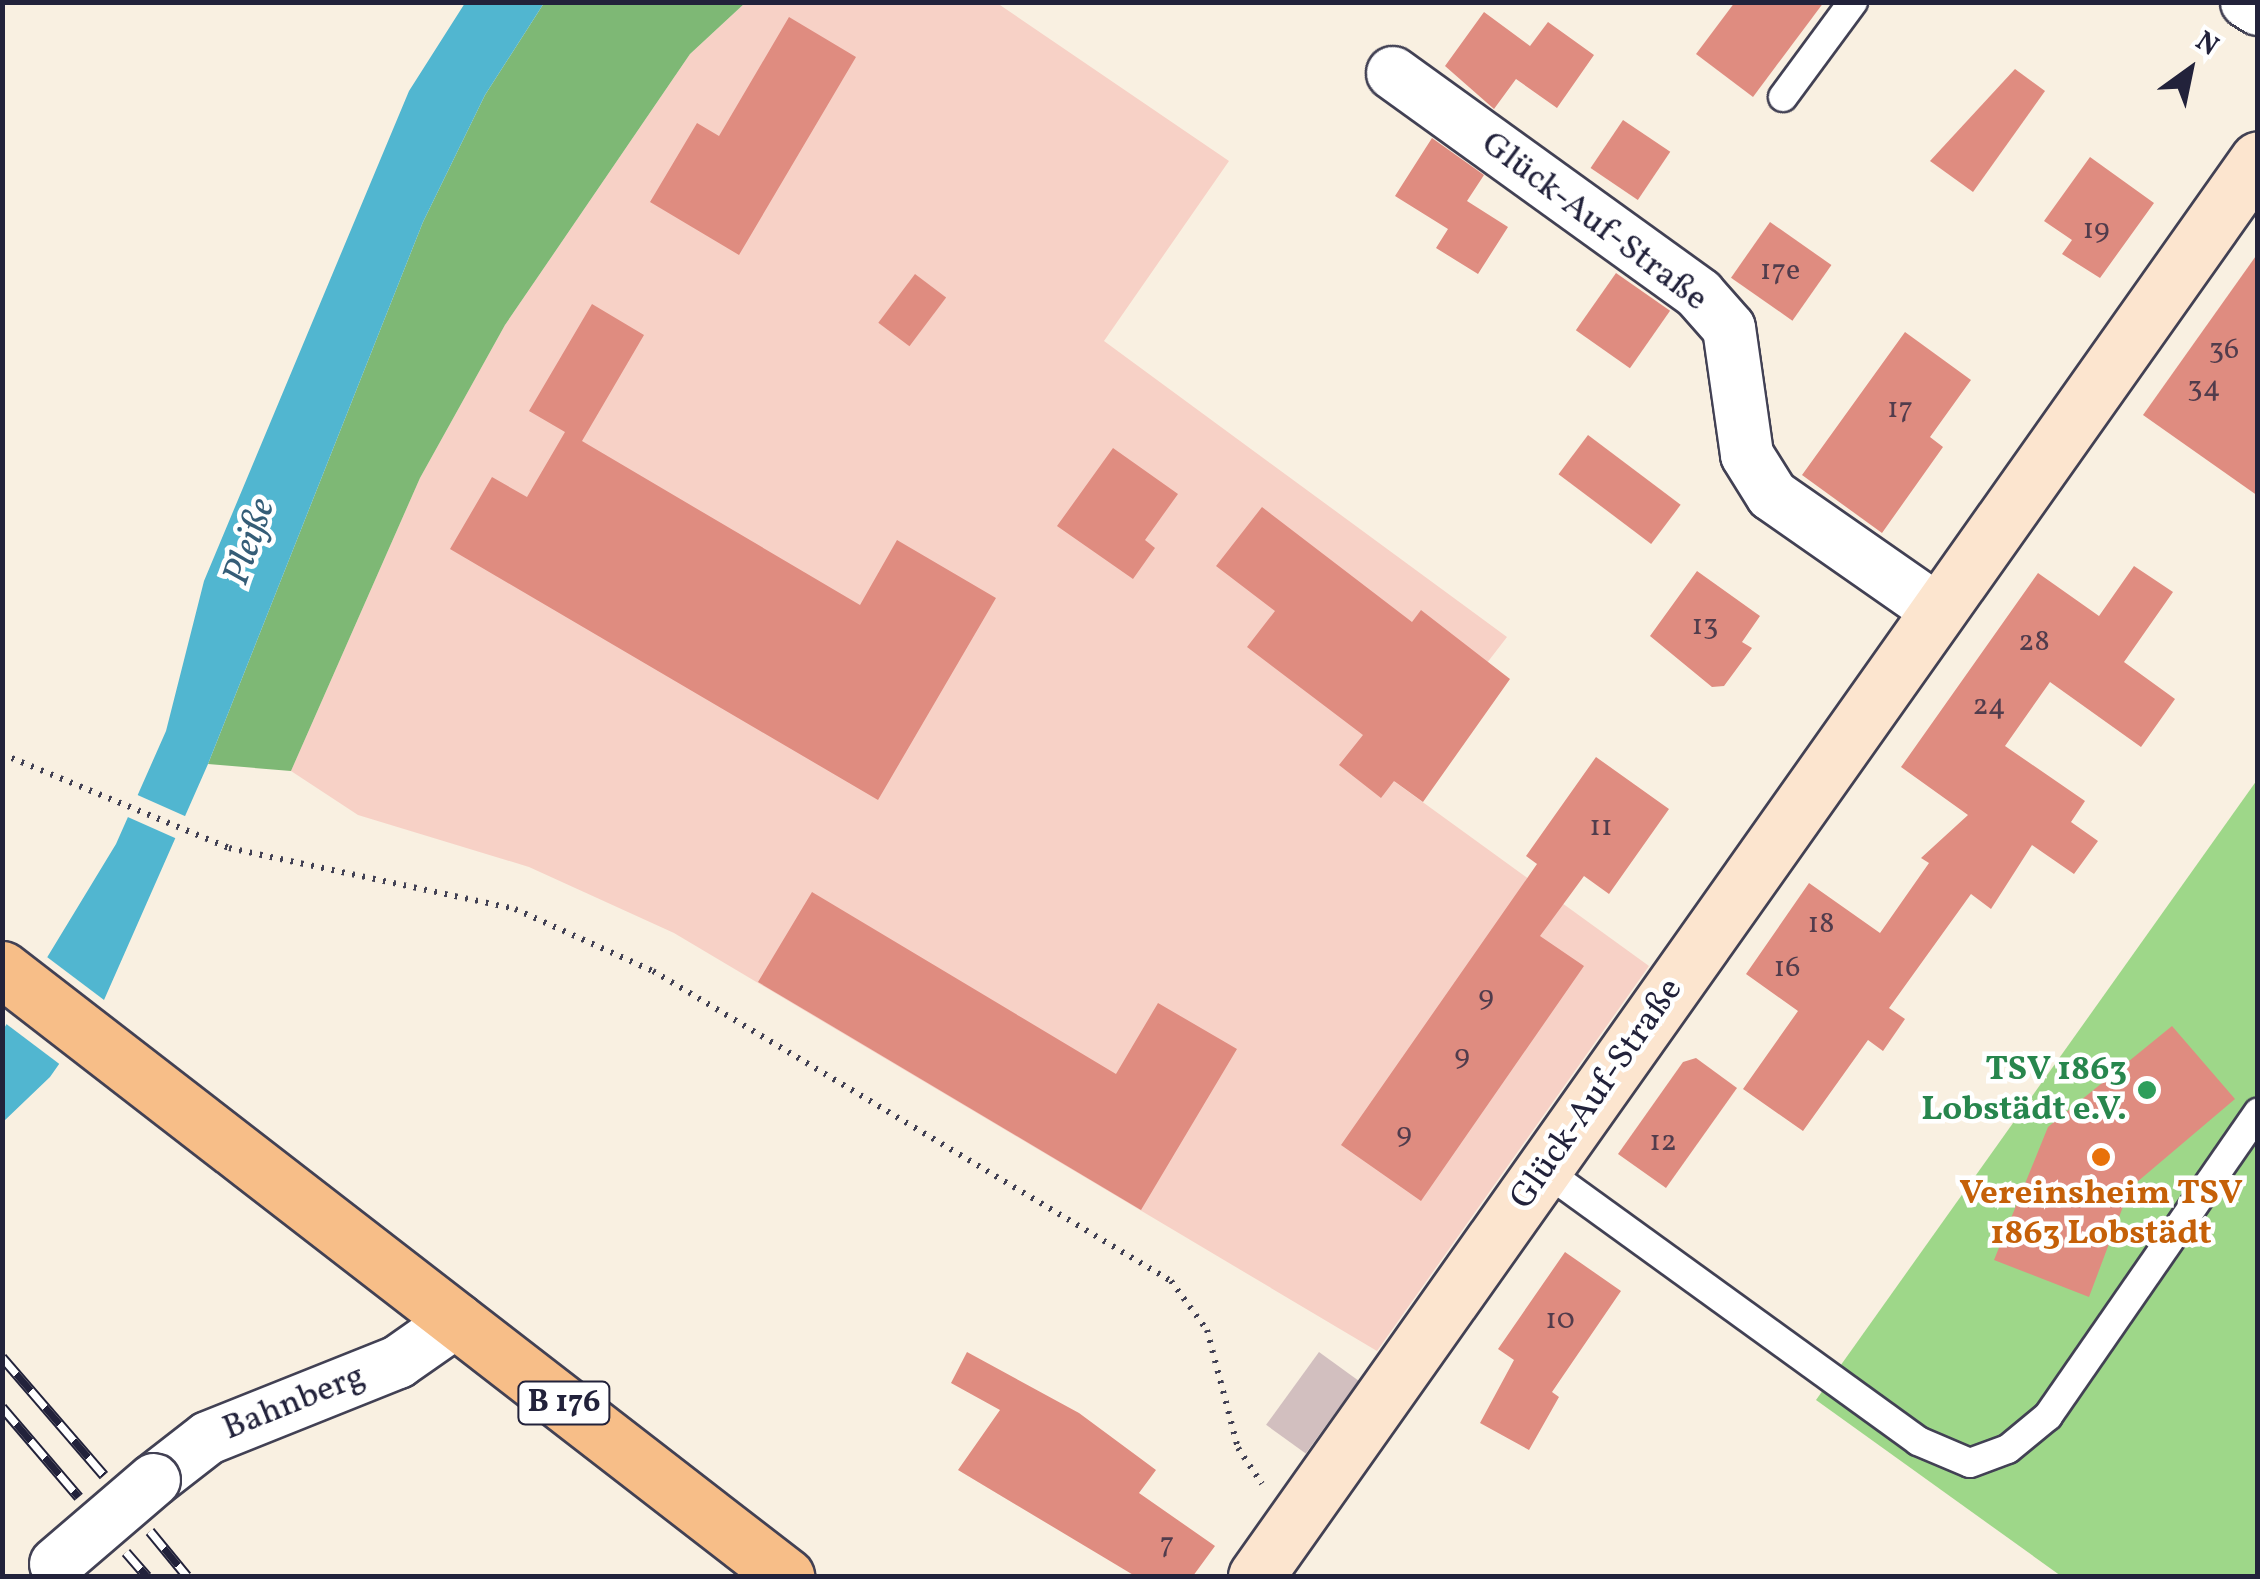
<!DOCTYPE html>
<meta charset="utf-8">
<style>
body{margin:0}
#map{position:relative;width:2260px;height:1579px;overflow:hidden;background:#f9f0e1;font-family:Vollkorn,serif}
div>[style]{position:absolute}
.built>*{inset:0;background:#f7d1c6}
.industrial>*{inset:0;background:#d2bfbf;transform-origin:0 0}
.green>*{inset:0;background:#9ed789}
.forest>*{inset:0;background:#7eb875}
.water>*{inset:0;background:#51b6d0}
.pier>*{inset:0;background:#f9f0e1;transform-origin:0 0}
.building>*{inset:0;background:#df8c80;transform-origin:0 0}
.path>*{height:6px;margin-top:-3px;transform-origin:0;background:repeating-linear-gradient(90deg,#424154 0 2.5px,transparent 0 10.5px)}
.roads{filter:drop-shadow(2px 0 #424154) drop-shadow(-2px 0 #424154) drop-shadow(0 2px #424154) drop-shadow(0 -2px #424154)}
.lane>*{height:28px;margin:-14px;padding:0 14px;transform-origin:14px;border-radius:14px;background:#fff}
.street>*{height:52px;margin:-26px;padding:0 26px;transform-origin:26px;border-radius:26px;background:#fff}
.secondary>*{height:55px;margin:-27.5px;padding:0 27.5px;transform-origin:27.5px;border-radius:27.5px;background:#fce5cf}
.primary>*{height:55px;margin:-27.5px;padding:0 27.5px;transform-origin:27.5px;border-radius:27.5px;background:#f7be88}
.rail>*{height:11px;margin-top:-5.5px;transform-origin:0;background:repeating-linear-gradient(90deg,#fff 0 22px,#22223b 0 44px);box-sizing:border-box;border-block:2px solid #22223b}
.bridges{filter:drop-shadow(2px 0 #424154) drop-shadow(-2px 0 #424154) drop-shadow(0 2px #424154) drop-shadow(0 -2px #424154)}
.street-bridge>*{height:52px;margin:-26px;padding:0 26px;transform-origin:26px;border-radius:26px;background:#fff}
.dots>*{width:28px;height:28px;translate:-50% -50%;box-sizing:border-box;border:5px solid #fff;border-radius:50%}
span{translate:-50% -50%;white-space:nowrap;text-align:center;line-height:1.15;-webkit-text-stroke:9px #fff;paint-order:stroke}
.number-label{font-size:30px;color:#513c4c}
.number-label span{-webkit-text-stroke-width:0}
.shield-label span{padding:2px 8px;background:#fff;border:2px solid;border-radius:8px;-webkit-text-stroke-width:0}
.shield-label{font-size:32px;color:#22223b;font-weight:700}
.street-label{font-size:35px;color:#22223b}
.leisure-label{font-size:35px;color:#27864d;font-weight:700}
.right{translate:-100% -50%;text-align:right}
.food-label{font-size:35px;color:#c56008;font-weight:700}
.water-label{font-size:38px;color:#355d77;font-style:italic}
.frame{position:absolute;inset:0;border:5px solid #22223b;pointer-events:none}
.north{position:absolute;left:2140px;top:20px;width:100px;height:100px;-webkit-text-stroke:8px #fff;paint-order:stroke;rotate:33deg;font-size:28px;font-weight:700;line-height:40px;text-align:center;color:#22223b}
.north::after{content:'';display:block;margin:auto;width:35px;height:45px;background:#22223b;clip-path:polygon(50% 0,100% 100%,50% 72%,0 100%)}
</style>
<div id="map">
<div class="built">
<div style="clip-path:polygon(745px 3px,997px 3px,1229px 161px,1104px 341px,1507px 637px,1395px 782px,1649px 966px,1377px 1351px,674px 933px,529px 867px,358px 815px,291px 771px,420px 478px,505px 325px,690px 54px)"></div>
</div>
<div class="industrial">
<div style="left:1319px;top:1352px;width:49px;height:90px;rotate:36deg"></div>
</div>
<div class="green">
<div style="clip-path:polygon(2257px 780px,2257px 1576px,2061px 1576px,1816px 1400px)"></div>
</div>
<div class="forest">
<div style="clip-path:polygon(544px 3px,745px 3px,690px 54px,505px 325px,420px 478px,291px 771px,208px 764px,423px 222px,485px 95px)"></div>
</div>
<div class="water">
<div style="clip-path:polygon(465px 3px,544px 3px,485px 95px,423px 222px,208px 764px,104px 1000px,50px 1077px,3px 1122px,3px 1030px,116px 844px,166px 731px,204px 581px,409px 91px)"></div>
</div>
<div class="pier">
<div style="left:133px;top:793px;width:61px;height:24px;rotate:24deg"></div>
<div style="left:47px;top:957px;width:76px;height:78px;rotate:37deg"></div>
</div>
<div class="building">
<div style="clip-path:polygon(1735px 2px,1824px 2px,1753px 97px,1696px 54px)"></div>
<div style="clip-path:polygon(1484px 12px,1530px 46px,1548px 22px,1594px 55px,1557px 108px,1516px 79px,1494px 109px,1445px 66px)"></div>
<div style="clip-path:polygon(789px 17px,856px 57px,739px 255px,650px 202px,697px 123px,719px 136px)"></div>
<div style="clip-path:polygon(2015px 69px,2045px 91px,1973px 192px,1930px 161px)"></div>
<div style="left:1623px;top:120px;width:57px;height:58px;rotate:34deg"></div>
<div style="clip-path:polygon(1432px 138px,1484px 175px,1467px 201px,1508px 227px,1478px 274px,1436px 248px,1448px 229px,1395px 196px)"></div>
<div style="clip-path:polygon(2090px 157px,2154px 203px,2100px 278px,2062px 254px,2072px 240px,2044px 221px)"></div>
<div style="left:1770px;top:222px;width:75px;height:68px;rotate:35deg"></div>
<div style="clip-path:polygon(2258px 253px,2258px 496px,2143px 415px)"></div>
<div style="left:1616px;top:273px;width:66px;height:70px;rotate:35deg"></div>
<div style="left:915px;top:274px;width:39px;height:61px;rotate:37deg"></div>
<div style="clip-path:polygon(592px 304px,644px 335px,582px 441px,860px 605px,897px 540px,996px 598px,878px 800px,450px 549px,492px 477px,527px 497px,565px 432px,529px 411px)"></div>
<div style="clip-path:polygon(1905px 332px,1971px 380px,1930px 437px,1943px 447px,1882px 533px,1802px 475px)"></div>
<div style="left:1588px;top:435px;width:116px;height:49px;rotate:37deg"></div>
<div style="clip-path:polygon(1113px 448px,1178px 494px,1145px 540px,1155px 548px,1133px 579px,1057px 526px)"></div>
<div style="clip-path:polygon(1262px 507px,1412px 622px,1421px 610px,1510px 679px,1423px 802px,1394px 781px,1381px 798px,1339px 765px,1363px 735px,1247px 647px,1275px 611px,1216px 566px)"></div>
<div style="clip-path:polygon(2134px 566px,2173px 592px,2124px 662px,2175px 699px,2141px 747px,2050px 682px,2005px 746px,2085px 801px,2071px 822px,2098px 841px,2074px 874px,2032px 845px,1991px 909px,1971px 894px,1889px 1008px,1905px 1019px,1883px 1051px,1868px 1040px,1803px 1131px,1743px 1089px,1798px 1011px,1746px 974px,1809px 883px,1880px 933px,1929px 863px,1921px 858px,1968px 815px,1901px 767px,2038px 573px,2099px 616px)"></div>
<div style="clip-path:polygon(1697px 571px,1760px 616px,1742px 642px,1752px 648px,1724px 686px,1712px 687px,1650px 636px)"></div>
<div style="clip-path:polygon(1596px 757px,1669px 809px,1609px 894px,1584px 876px,1540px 936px,1584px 966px,1421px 1201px,1341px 1145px,1537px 864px,1526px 856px)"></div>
<div style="clip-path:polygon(812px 892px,1116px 1074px,1158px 1003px,1237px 1049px,1141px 1210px,758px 982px)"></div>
<div style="clip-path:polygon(2172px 1026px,2235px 1099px,2130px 1188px,2089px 1297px,1994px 1260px,2048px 1127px)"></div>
<div style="clip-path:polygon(1696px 1058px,1737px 1088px,1666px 1188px,1618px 1154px,1683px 1062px)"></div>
<div style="clip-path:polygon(1565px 1252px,1621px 1291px,1552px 1392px,1559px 1397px,1529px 1450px,1480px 1423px,1514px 1360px,1498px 1349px)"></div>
<div style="clip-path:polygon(967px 1352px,1079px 1413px,1156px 1470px,1139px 1493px,1215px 1546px,1193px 1576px,1135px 1576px,958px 1470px,1000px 1410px,951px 1383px)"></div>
</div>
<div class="path">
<div style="left:2px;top:754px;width:246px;rotate:22.5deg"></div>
<div style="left:229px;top:848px;width:292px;rotate:12deg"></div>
<div style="left:515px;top:909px;width:151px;rotate:24.2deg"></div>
<div style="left:653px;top:971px;width:604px;rotate:30.9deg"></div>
<div style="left:1171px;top:1281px;width:61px;rotate:53.7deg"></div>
<div style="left:1207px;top:1330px;width:122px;rotate:75.3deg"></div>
<div style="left:1238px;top:1448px;width:43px;rotate:56.3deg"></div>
</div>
<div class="roads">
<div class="lane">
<div style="left:1783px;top:97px;width:118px;rotate:-53.6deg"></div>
<div style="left:1544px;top:1170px;width:462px;rotate:35.9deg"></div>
<div style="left:1918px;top:1441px;width:56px;rotate:22.9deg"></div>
<div style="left:1970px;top:1463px;width:40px;rotate:-20.2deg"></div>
<div style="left:2008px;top:1449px;width:52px;rotate:-39.5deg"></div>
<div style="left:2048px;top:1416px;width:369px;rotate:-55.3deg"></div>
</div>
<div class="street">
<div style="left:2247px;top:2px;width:13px;rotate:32deg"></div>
<div style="left:1393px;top:73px;width:377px;rotate:35.8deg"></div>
<div style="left:1699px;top:294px;width:45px;rotate:48.6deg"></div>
<div style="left:1729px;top:328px;width:128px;rotate:81.9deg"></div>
<div style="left:1747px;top:455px;width:47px;rotate:58deg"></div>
<div style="left:1772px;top:495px;width:203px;rotate:34.9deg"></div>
<div style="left:154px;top:1480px;width:68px;rotate:-37.9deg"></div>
<div style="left:208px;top:1438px;width:205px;rotate:-21.8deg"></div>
<div style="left:398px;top:1362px;width:73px;rotate:-35deg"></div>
</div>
<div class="secondary">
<div style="left:1256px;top:1576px;width:1735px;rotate:-54.73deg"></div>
</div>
<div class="primary">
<div style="left:2px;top:969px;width:992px;rotate:37.75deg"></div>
</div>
</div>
<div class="rail">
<div style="left:2px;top:1357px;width:156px;rotate:49.2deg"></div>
<div style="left:2px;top:1407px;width:118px;rotate:49.5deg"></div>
<div style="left:150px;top:1531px;width:58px;rotate:50.6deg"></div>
<div style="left:126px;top:1552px;width:32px;rotate:49deg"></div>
</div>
<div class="bridges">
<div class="street-bridge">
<div style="left:56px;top:1564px;width:129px;rotate:-40.6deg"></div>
</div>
</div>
<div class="dots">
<div style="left:2147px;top:1090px;background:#2e9e5b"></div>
<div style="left:2101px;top:1157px;background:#e8710a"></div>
</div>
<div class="number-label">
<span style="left:2096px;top:230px">19</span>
<span style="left:1780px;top:271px">17e</span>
<span style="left:2224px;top:350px">36</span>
<span style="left:2204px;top:388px">34</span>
<span style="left:1900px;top:409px">17</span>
<span style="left:1705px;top:626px">13</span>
<span style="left:2034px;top:642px">28</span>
<span style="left:1989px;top:706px">24</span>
<span style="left:1601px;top:827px">11</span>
<span style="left:1821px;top:924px">18</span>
<span style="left:1787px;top:968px">16</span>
<span style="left:1486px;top:997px">9</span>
<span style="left:1462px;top:1056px">9</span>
<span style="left:1404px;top:1134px">9</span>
<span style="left:1663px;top:1142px">12</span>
<span style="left:1560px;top:1320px">10</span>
<span style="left:1167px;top:1544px">7</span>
</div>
<div class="shield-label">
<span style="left:564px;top:1403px">B 176</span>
</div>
<div class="street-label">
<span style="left:1594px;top:222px;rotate:37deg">Glück-Auf-Straße</span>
<span style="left:1597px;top:1094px;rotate:-55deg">Glück-Auf-Straße</span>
<span style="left:294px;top:1403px;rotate:-22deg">Bahnberg</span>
</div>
<div class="leisure-label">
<span class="right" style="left:2127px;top:1090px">TSV 1863<br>Lobstädt e.V.</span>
</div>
<div class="food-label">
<span style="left:2101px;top:1214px">Vereinsheim TSV<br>1863 Lobstädt</span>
</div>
<div class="water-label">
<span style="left:251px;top:542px;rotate:-71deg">Pleiße</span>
</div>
<div class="frame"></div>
<div class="north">N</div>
</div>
